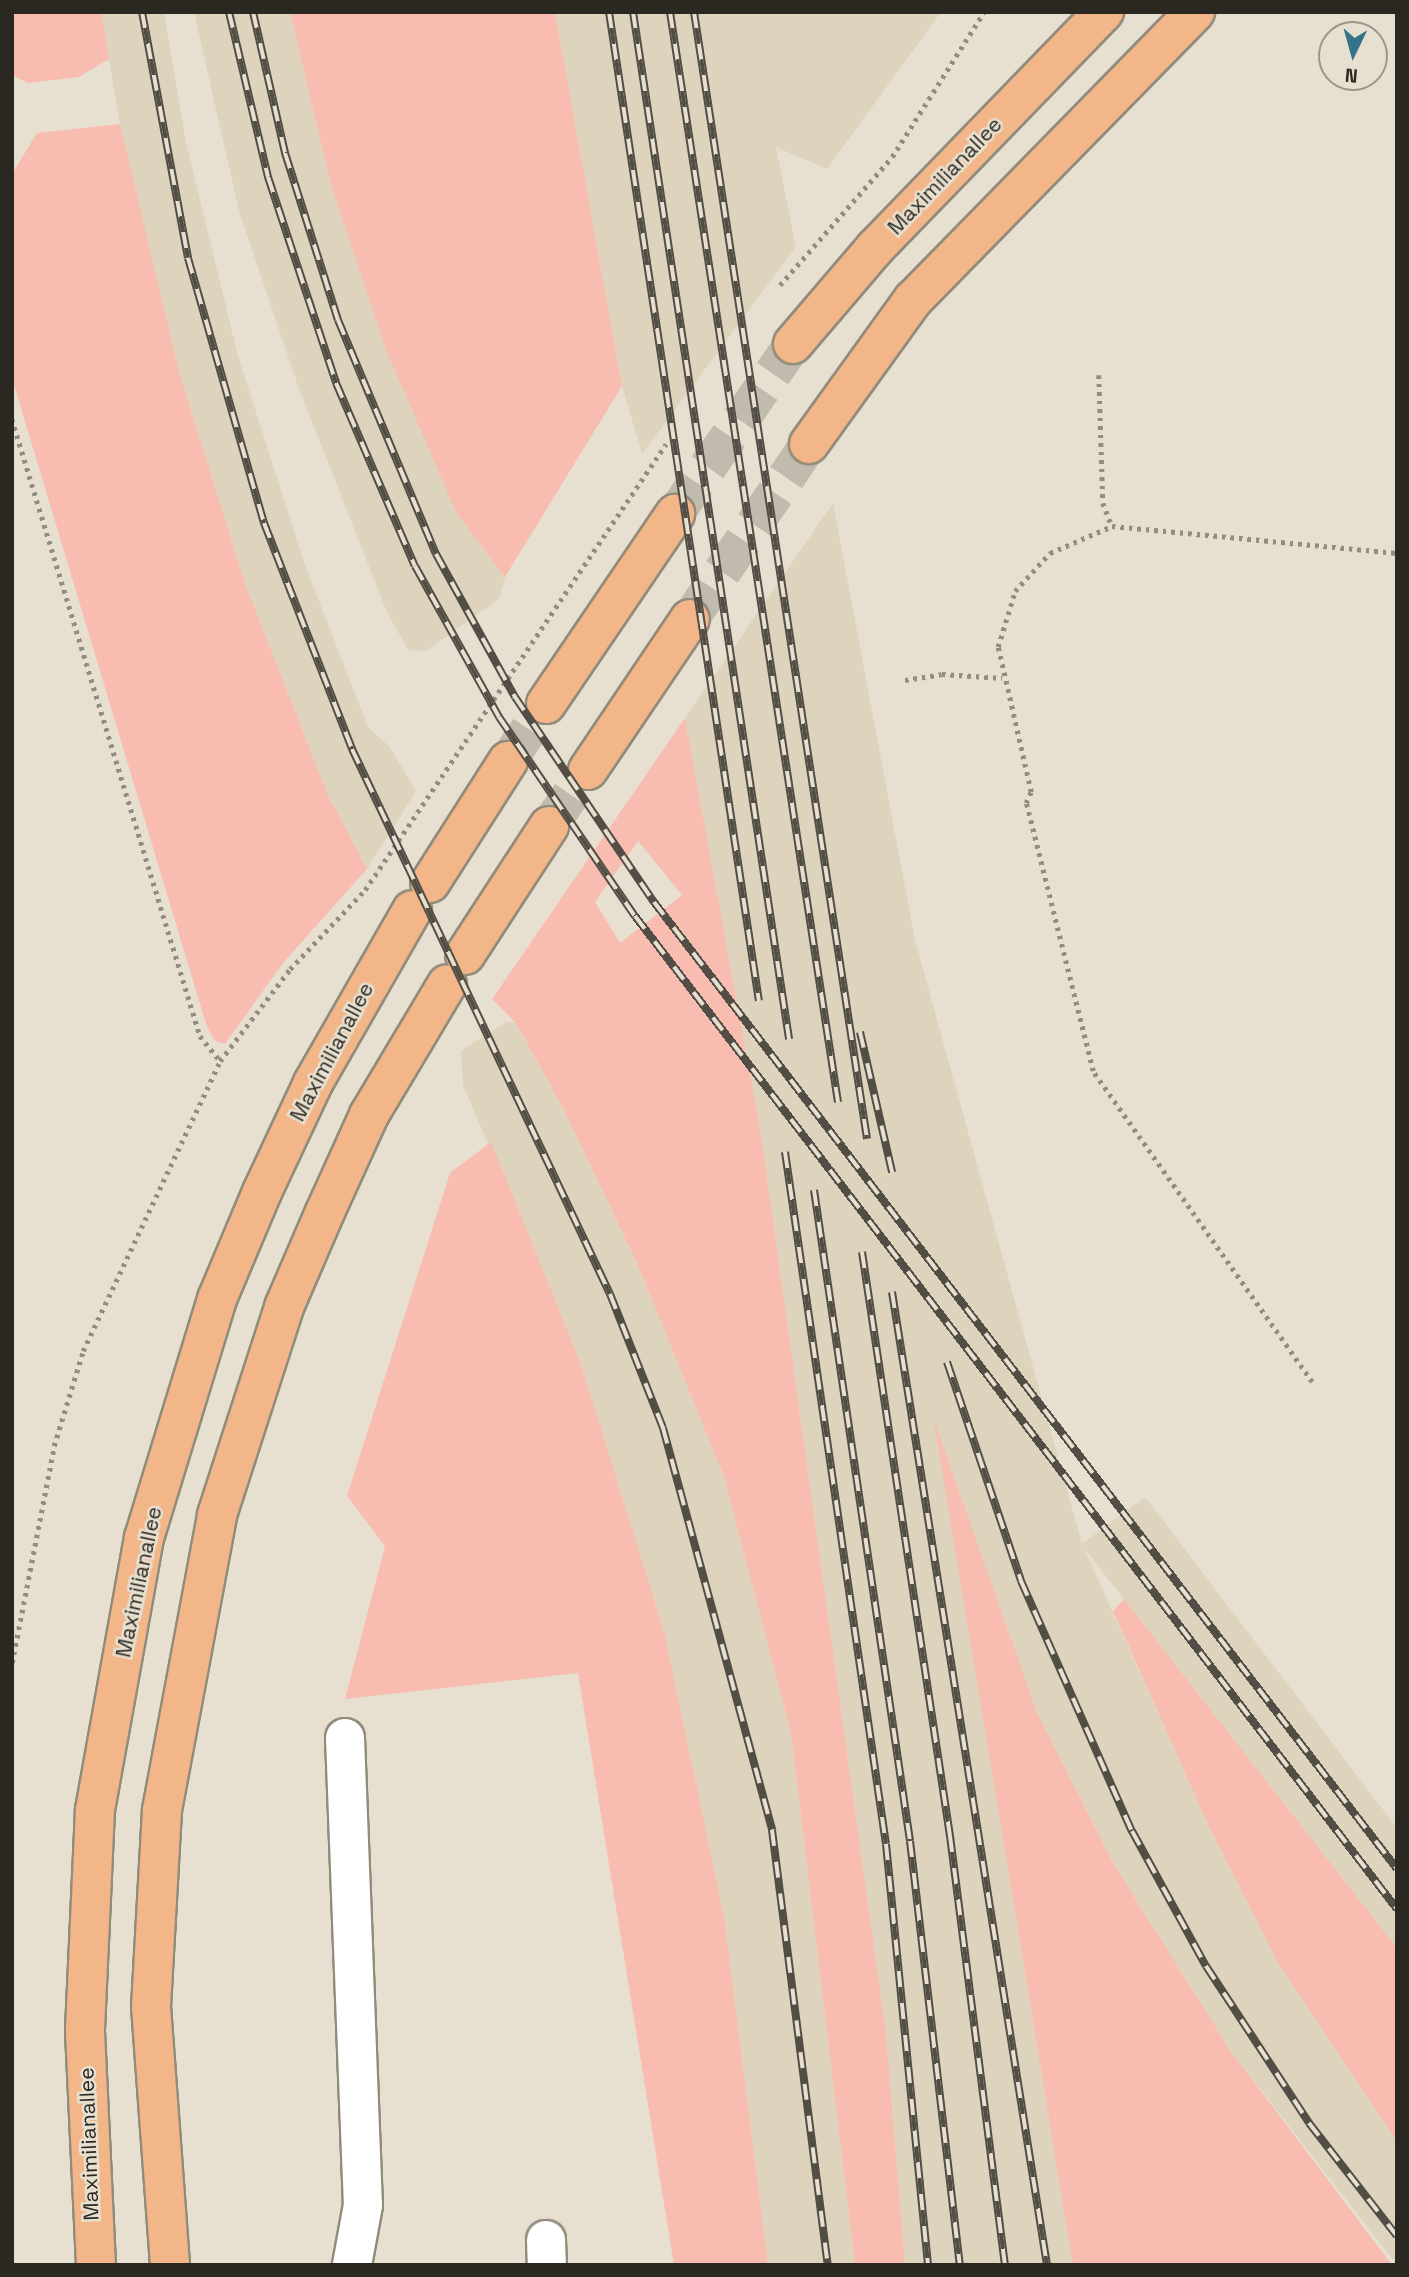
<!DOCTYPE html>
<style>
body{margin:0}
#map{position:relative;width:1409px;height:2277px;overflow:hidden;background:#e7e0d0;font-family:"Space Grotesk",sans-serif}
div>[style]{position:absolute}
.built>*{inset:0;background:#ded4be}
.green>*{inset:0;background:#f8bcb1}
.highway-tunnel>*{height:38px;margin-top:-19px;transform-origin:0;background:repeating-linear-gradient(90deg,#c1bbad 0 38px,transparent 0 57px)}
.path>*{height:4.5px;margin-top:-2.25px;transform-origin:0;background:repeating-linear-gradient(90deg,#928c81 0 3.5px,transparent 0 8.5px)}
.roads{filter:drop-shadow(2px 0 #918b7c) drop-shadow(-2px 0 #918b7c) drop-shadow(0 2px #918b7c) drop-shadow(0 -2px #918b7c)}
.minor>*{height:38px;margin:-19px;padding:0 19px;transform-origin:19px;border-radius:19px;background:#fff}
.highway>*{height:38px;margin:-19px;padding:0 19px;transform-origin:19px;border-radius:19px;background:#f3b688}
.rail>*{height:8px;margin-top:-4px;transform-origin:0;background:repeating-linear-gradient(90deg,#e7e0d0 0 16px,#524e46 0 32px);box-sizing:border-box;border-block:2px solid #524e46}
span{translate:-50% -50%;white-space:nowrap;text-align:center;line-height:1.15;-webkit-text-stroke:5px #e7e0d0;paint-order:stroke}
.street-label{font-size:21px;color:#2b2822}
.frame{position:absolute;inset:0;border:14px solid #2b2822;pointer-events:none}
.north{position:absolute;left:1318px;top:21px;width:70px;height:70px;box-sizing:border-box;background:#e7e0d0;border:2px solid #9c968a;border-radius:50%;rotate:185deg;font-size:19px;font-weight:700;line-height:28px;text-align:center;color:#2b2822}
.north::after{content:'';display:block;margin:auto;width:24px;height:32px;background:#367289;clip-path:polygon(50% 0,100% 100%,50% 72%,0 100%)}
</style>
<div id="map">
<div class="built">
<div style="clip-path:polygon(101px 12px,164px 12px,186px 142px,238px 356px,305px 565px,368px 727px,390px 747px,416px 791px,367px 869px,328px 795px,246px 586px,179px 372px,125px 155px)"></div>
<div style="clip-path:polygon(194px 12px,290px 12px,331px 185px,457px 514px,505px 577px,499px 599px,426px 651px,408px 650px,386px 610px,298px 386px,239px 211px)"></div>
<div style="clip-path:polygon(555px 12px,941px 12px,827px 169px,776px 147px,796px 247px,642px 454px,622px 386px)"></div>
<div style="clip-path:polygon(833px 503px,915px 940px,1082px 1544px,1145px 1497px,1397px 1828px,1397px 1948px,1084px 1548px,1208px 1825px,1279px 1963px,1397px 2142px,1397px 2265px,1230px 2050px,1113px 1863px,1037px 1712px,936px 1426px,1073px 2265px,905px 2265px,886px 2033px,761px 1134px,685px 718px)"></div>
<div style="clip-path:polygon(506px 1022px,516px 1023px,564px 1110px,637px 1263px,724px 1477px,791px 1733px,855px 2265px,768px 2265px,724px 1916px,664px 1631px,581px 1364px,463px 1085px,461px 1051px)"></div>
</div>
<div class="green">
<div style="clip-path:polygon(12px 12px,101px 12px,109px 59px,79px 77px,28px 83px,12px 75px)"></div>
<div style="clip-path:polygon(290px 12px,555px 12px,622px 386px,505px 577px,457px 514px,387px 352px,331px 185px)"></div>
<div style="clip-path:polygon(120px 124px,179px 372px,246px 586px,328px 795px,367px 869px,283px 963px,225px 1044px,214px 1040px,206px 1024px,12px 378px,12px 174px,37px 133px)"></div>
<div style="clip-path:polygon(evenodd,685px 718px,761px 1134px,886px 2033px,905px 2265px,855px 2265px,791px 1733px,724px 1477px,637px 1263px,564px 1110px,516px 1023px,492px 999px,685px 718px,638px 841px,682px 895px,620px 943px,595px 902px,638px 841px)"></div>
<div style="clip-path:polygon(491px 1142px,581px 1364px,664px 1631px,724px 1916px,768px 2265px,674px 2265px,578px 1673px,345px 1699px,385px 1546px,347px 1496px,450px 1173px)"></div>
<div style="clip-path:polygon(934px 1420px,1037px 1712px,1113px 1863px,1230px 2050px,1392px 2265px,1073px 2265px)"></div>
<div style="clip-path:polygon(1124px 1599px,1397px 1948px,1397px 2142px,1279px 1964px,1208px 1825px,1113px 1611px)"></div>
</div>
<div class="highway-tunnel">
<div style="left:675px;top:514px;width:207px;rotate:-55.2deg"></div>
<div style="left:690px;top:619px;width:212px;rotate:-55.8deg"></div>
<div style="left:508px;top:761px;width:69px;rotate:-56.3deg"></div>
<div style="left:549px;top:826px;width:68px;rotate:-55.1deg"></div>
</div>
<div class="path">
<div style="left:780px;top:285px;width:170px;rotate:-48.8deg"></div>
<div style="left:892px;top:157px;width:172px;rotate:-57.6deg"></div>
<div style="left:1099px;top:375px;width:128px;rotate:88.2deg"></div>
<div style="left:1103px;top:503px;width:25px;rotate:69deg"></div>
<div style="left:12px;top:419px;width:645px;rotate:73.05deg"></div>
<div style="left:200px;top:1036px;width:32px;rotate:51deg"></div>
<div style="left:905px;top:680px;width:37px;rotate:-9deg"></div>
<div style="left:942px;top:674px;width:60px;rotate:3.8deg"></div>
<div style="left:1312px;top:1382px;width:380px;rotate:-125.2deg"></div>
<div style="left:1093px;top:1071px;width:276px;rotate:-104deg"></div>
<div style="left:1026px;top:803px;width:12px;rotate:-66deg"></div>
<div style="left:1031px;top:792px;width:149px;rotate:-102.8deg"></div>
<div style="left:998px;top:647px;width:59px;rotate:-73.1deg"></div>
<div style="left:1015px;top:591px;width:52px;rotate:-47.4deg"></div>
<div style="left:1050px;top:553px;width:68px;rotate:-23.5deg"></div>
<div style="left:1112px;top:526px;width:286px;rotate:5.4deg"></div>
<div style="left:12px;top:1663px;width:221px;rotate:-79deg"></div>
<div style="left:54px;top:1446px;width:99px;rotate:-73deg"></div>
<div style="left:83px;top:1351px;width:321px;rotate:-64.7deg"></div>
<div style="left:220px;top:1061px;width:116px;rotate:-52.7deg"></div>
<div style="left:290px;top:969px;width:109px;rotate:-46.5deg"></div>
<div style="left:365px;top:890px;width:538px;rotate:-55.99deg"></div>
</div>
<div class="roads">
<div class="minor">
<div style="left:345px;top:1738px;width:467px;rotate:87.8deg"></div>
<div style="left:363px;top:2205px;width:61px;rotate:100.4deg"></div>
<div style="left:546px;top:2240px;width:25px;rotate:88deg"></div>
</div>
<div class="highway">
<div style="left:793px;top:344px;width:126px;rotate:-49.5deg"></div>
<div style="left:875px;top:248px;width:329px;rotate:-45.9deg"></div>
<div style="left:809px;top:444px;width:178px;rotate:-54.2deg"></div>
<div style="left:913px;top:300px;width:403px;rotate:-45.6deg"></div>
<div style="left:546px;top:704px;width:230px;rotate:-55.8deg"></div>
<div style="left:588px;top:770px;width:182px;rotate:-56deg"></div>
<div style="left:430px;top:883px;width:145px;rotate:-57.4deg"></div>
<div style="left:465px;top:955px;width:154px;rotate:-56.9deg"></div>
<div style="left:96px;top:2265px;width:235px;rotate:-92.7deg"></div>
<div style="left:85px;top:2030px;width:220px;rotate:-87.4deg"></div>
<div style="left:95px;top:1810px;width:276px;rotate:-79.8deg"></div>
<div style="left:144px;top:1538px;width:250px;rotate:-73deg"></div>
<div style="left:217px;top:1299px;width:116px;rotate:-67.2deg"></div>
<div style="left:262px;top:1192px;width:120px;rotate:-64.9deg"></div>
<div style="left:313px;top:1083px;width:199px;rotate:-60.2deg"></div>
<div style="left:170px;top:2265px;width:259px;rotate:-94.2deg"></div>
<div style="left:151px;top:2007px;width:197px;rotate:-86.8deg"></div>
<div style="left:162px;top:1810px;width:300px;rotate:-79.4deg"></div>
<div style="left:217px;top:1515px;width:219px;rotate:-72.1deg"></div>
<div style="left:284px;top:1307px;width:103px;rotate:-66.7deg"></div>
<div style="left:325px;top:1212px;width:107px;rotate:-65.6deg"></div>
<div style="left:369px;top:1115px;width:152px;rotate:-59.2deg"></div>
</div>
</div>
<div class="rail">
<div style="left:142px;top:12px;width:250px;rotate:79.4deg"></div>
<div style="left:188px;top:258px;width:276px;rotate:74deg"></div>
<div style="left:264px;top:523px;width:243px;rotate:68.7deg"></div>
<div style="left:352px;top:749px;width:603px;rotate:64.67deg"></div>
<div style="left:610px;top:1294px;width:144px;rotate:68.4deg"></div>
<div style="left:663px;top:1428px;width:417px;rotate:74.8deg"></div>
<div style="left:772px;top:1830px;width:439px;rotate:82.7deg"></div>
<div style="left:229px;top:12px;width:170px;rotate:76.7deg"></div>
<div style="left:268px;top:177px;width:217px;rotate:71.7deg"></div>
<div style="left:336px;top:383px;width:199px;rotate:66.7deg"></div>
<div style="left:415px;top:566px;width:173px;rotate:60.9deg"></div>
<div style="left:499px;top:717px;width:241px;rotate:55.7deg"></div>
<div style="left:635px;top:916px;width:1252px;rotate:52.5deg"></div>
<div style="left:253px;top:12px;width:145px;rotate:77.2deg"></div>
<div style="left:285px;top:153px;width:175px;rotate:72.4deg"></div>
<div style="left:338px;top:320px;width:254px;rotate:67.3deg"></div>
<div style="left:436px;top:554px;width:163px;rotate:61.1deg"></div>
<div style="left:515px;top:697px;width:248px;rotate:55.9deg"></div>
<div style="left:654px;top:902px;width:1219px;rotate:52.46deg"></div>
<div style="left:609px;top:12px;width:1000px;rotate:81.38deg"></div>
<div style="left:633px;top:12px;width:1039px;rotate:81.36deg"></div>
<div style="left:670px;top:12px;width:1103px;rotate:81.24deg"></div>
<div style="left:694px;top:12px;width:1140px;rotate:81.27deg"></div>
<div style="left:860px;top:1032px;width:144px;rotate:77.1deg"></div>
<div style="left:785px;top:1152px;width:699px;rotate:81.7deg"></div>
<div style="left:886px;top:1844px;width:423px;rotate:84.3deg"></div>
<div style="left:814px;top:1190px;width:658px;rotate:81.61deg"></div>
<div style="left:910px;top:1841px;width:427px;rotate:83.3deg"></div>
<div style="left:862px;top:1252px;width:591px;rotate:81.43deg"></div>
<div style="left:950px;top:1836px;width:433px;rotate:82.7deg"></div>
<div style="left:892px;top:1292px;width:985px;rotate:80.95deg"></div>
<div style="left:947px;top:1362px;width:231px;rotate:71.3deg"></div>
<div style="left:1021px;top:1581px;width:274px;rotate:66.1deg"></div>
<div style="left:1132px;top:1831px;width:154px;rotate:61.3deg"></div>
<div style="left:1206px;top:1966px;width:188px;rotate:56.7deg"></div>
<div style="left:1309px;top:2123px;width:143px;rotate:52.1deg"></div>
</div>
<div class="street-label">
<span style="left:945px;top:176px;rotate:-46deg">Maximilianallee</span>
<span style="left:332px;top:1052px;rotate:-62deg">Maximilianallee</span>
<span style="left:139px;top:1582px;rotate:-78deg">Maximilianallee</span>
<span style="left:89px;top:2144px;rotate:-92deg">Maximilianallee</span>
</div>
<div class="frame"></div>
<div class="north">N</div>
</div>
